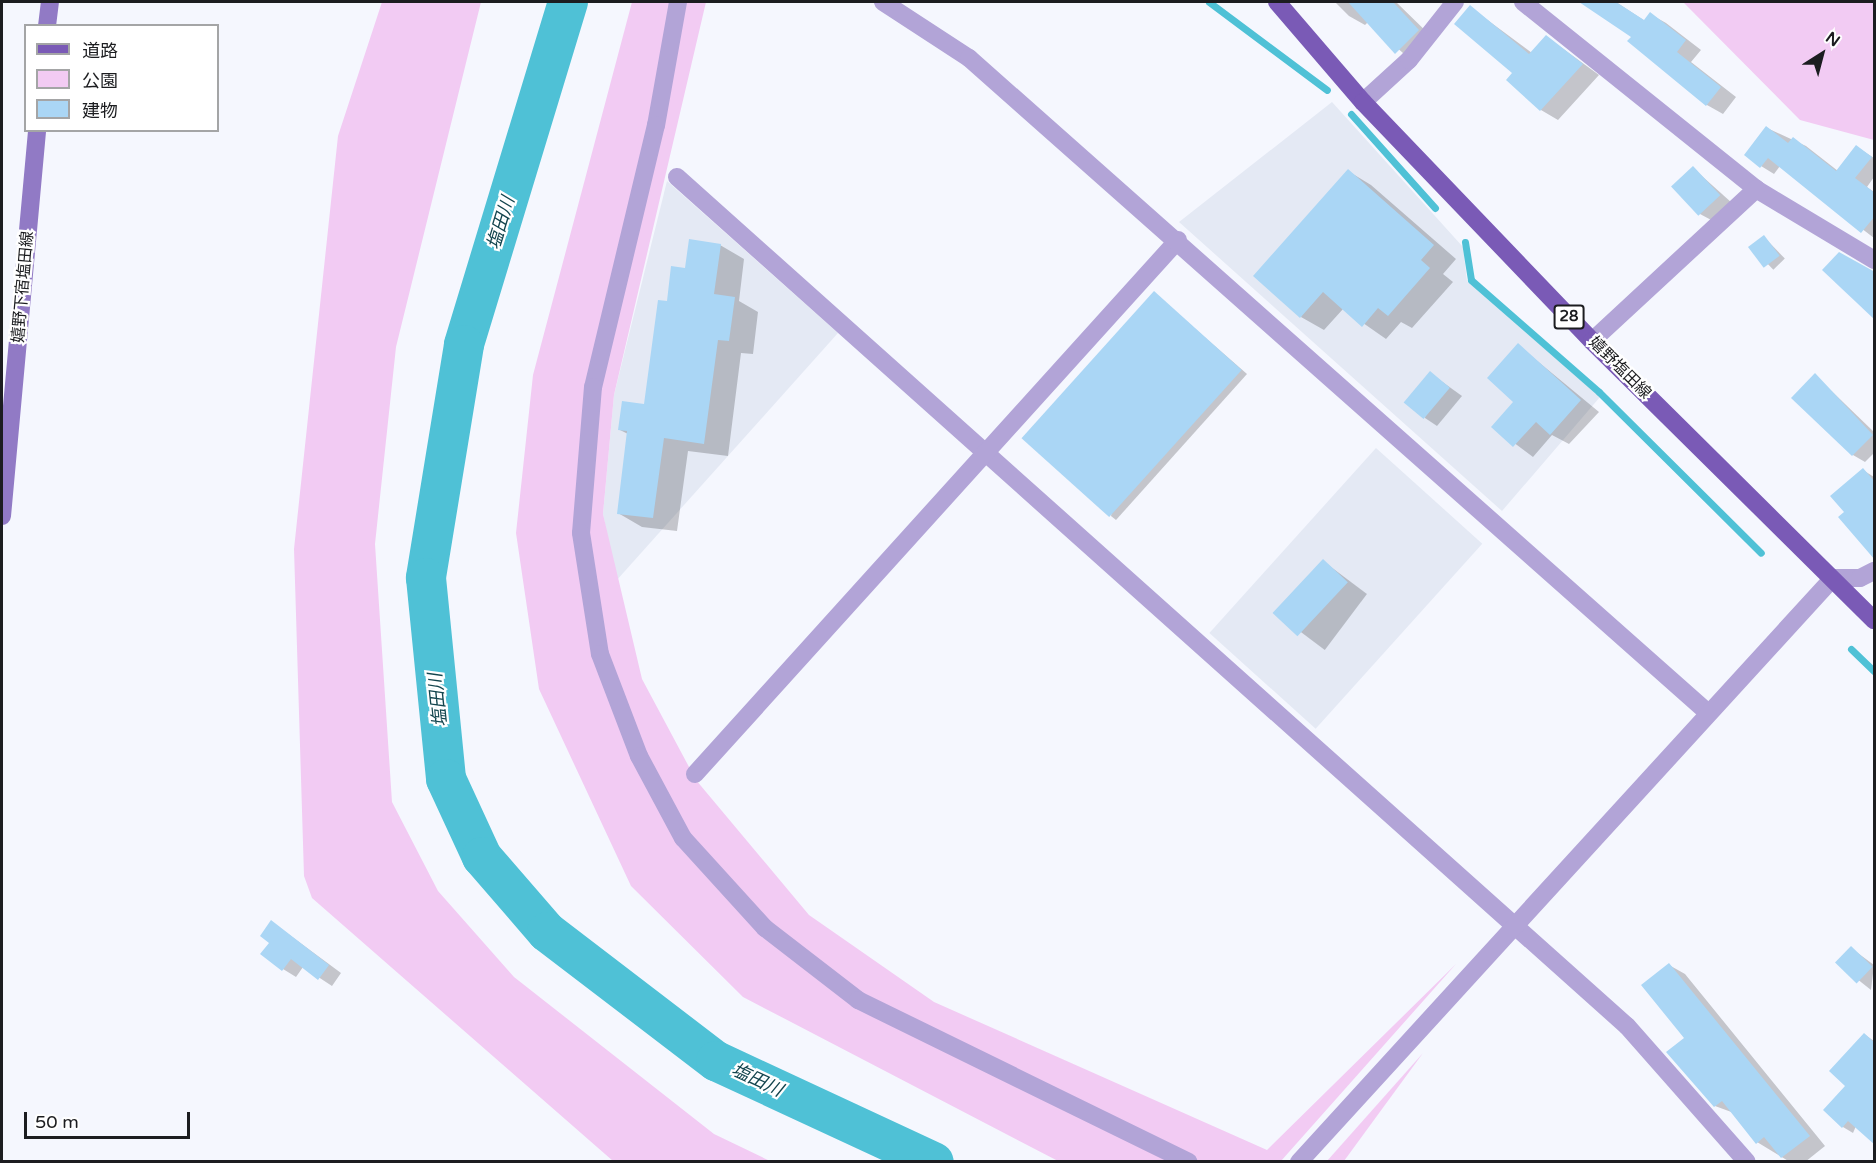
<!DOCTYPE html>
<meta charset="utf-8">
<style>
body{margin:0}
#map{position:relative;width:1876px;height:1163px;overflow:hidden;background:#f5f7fe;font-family:"Varela Round","Noto Sans JP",sans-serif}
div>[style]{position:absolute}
.built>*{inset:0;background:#e4e9f4;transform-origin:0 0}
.green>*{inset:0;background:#f2cbf3}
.shadow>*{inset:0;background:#0003;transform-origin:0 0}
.stream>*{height:7px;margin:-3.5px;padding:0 3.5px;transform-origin:3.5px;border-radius:3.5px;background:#4fc1d6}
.river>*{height:40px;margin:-20px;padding:0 20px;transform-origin:20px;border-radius:20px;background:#4fc1d6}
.building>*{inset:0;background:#aad6f5;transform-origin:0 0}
.minor>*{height:18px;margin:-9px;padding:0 9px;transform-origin:9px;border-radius:9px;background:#b2a4d7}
.tertiary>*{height:18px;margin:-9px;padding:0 9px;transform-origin:9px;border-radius:9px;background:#b2a4d7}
.secondary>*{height:18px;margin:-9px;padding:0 9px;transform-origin:9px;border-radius:9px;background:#917ac5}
.primary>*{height:18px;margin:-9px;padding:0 9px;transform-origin:9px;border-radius:9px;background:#7a5ab6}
span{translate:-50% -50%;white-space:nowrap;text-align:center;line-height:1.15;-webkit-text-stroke:4.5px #fff;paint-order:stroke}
.shield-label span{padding:2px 4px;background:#fff;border:2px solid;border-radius:4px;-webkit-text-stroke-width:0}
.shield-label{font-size:15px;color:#1c1d20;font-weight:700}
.street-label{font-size:16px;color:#1c1d20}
.water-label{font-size:18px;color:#13454e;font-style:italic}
.frame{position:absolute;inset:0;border:3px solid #1c1d20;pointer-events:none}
.legend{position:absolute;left:24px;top:24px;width:195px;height:108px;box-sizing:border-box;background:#fff;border:2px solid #a4a5a6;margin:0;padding:8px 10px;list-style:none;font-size:18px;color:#1c1d20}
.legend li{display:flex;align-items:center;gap:12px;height:30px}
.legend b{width:30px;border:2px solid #a4a5a6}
.north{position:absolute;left:1792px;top:24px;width:60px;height:60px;-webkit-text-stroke:4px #fff;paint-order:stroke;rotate:36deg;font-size:16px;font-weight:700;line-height:24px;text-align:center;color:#1c1d20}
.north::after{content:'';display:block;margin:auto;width:21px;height:27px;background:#1c1d20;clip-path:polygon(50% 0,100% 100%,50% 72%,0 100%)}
.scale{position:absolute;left:24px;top:1112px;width:166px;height:27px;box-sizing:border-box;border:3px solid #1c1d20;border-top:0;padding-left:8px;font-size:18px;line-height:21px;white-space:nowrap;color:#1c1d20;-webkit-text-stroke:4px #fff;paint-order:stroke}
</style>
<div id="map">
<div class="built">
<div style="clip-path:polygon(1332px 102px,1463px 247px,1467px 281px,1600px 397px,1502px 511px,1179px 222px)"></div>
<div style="clip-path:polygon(667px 181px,838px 333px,616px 581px,603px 514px,614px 395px)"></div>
<div style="left:1376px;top:448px;width:143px;height:249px;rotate:42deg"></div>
</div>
<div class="green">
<div style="clip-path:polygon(382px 2px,481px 2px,396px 347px,375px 544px,392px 802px,438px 891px,514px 977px,714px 1134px,770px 1161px,613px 1161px,312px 898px,304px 876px,294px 549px,338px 136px)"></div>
<div style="clip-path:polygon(632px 2px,706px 2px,614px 395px,603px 514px,642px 679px,696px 780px,809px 915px,934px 1002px,1267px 1150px,1456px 964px,1281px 1161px,1058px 1161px,743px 997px,631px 886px,539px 689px,516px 533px,533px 375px)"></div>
<div style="clip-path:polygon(1683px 2px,1874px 2px,1874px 140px,1800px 120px)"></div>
<div style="clip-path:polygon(1423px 1053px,1344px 1161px,1327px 1161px)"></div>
</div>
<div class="shadow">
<div style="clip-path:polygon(1335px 2px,1396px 2px,1434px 39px,1412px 61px,1368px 22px,1365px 25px,1349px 16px)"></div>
<div style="clip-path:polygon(1582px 2px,1616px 2px,1645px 21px,1650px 14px,1666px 23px,1701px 50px,1691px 62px,1736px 97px,1723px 114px,1707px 105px,1629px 41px,1633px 36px)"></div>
<div style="clip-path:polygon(1470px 7px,1532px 53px,1547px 37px,1599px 75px,1558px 120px,1541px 110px)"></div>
<div style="clip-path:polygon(1767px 128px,1806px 146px,1838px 171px,1857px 147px,1874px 158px,1874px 177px,1867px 187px,1874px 192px,1874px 238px,1780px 166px,1774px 174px,1761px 166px)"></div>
<div style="clip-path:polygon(1693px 168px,1732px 203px,1713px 221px,1700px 214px)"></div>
<div style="clip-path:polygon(1348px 171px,1371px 185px,1456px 259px,1443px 274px,1453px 282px,1412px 328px,1401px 322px,1386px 339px,1343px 309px,1324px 330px,1301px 317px)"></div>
<div style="left:1764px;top:237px;width:30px;height:16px;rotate:46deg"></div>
<div style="clip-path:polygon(720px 245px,744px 259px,739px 301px,758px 312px,753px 354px,741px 353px,728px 456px,688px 451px,677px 531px,642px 527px,618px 513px,628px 434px,620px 430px,646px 405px,668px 303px,686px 269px)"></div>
<div style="clip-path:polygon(1154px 293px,1247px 374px,1116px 520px,1111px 516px)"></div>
<div style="clip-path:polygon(1518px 345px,1599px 412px,1569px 444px,1552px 435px,1533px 457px,1493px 427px,1516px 402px)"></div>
<div style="clip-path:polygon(1430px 373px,1462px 396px,1437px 426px,1425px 418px)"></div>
<div style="clip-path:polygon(1815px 375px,1874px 432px,1874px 453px,1865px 462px,1853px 455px)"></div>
<div style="clip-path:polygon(1863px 470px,1874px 477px,1874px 554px,1846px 512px)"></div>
<div style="left:1323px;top:561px;width:55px;height:70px;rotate:37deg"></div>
<div style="clip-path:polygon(272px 922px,341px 973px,332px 986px,303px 967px,296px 977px,283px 969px,271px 942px)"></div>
<div style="clip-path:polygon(1851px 948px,1874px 965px,1871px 990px,1837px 963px)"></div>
<div style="clip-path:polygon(1669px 965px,1685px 974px,1825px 1146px,1805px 1162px,1790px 1162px,1757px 1142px,1734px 1113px,1715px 1106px,1686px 1038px)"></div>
<div style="clip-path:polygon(1864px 1034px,1874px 1041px,1874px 1084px,1853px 1133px,1843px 1127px,1847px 1086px)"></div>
</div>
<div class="stream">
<div style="left:1209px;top:2px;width:147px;rotate:36.7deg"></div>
<div style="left:1351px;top:114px;width:126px;rotate:48.2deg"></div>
<div style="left:1465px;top:242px;width:38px;rotate:81deg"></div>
<div style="left:1471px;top:280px;width:170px;rotate:41.2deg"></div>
<div style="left:1599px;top:392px;width:228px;rotate:44.8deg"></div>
<div style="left:1851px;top:649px;width:32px;rotate:44deg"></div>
</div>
<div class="river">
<div style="left:568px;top:2px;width:358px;rotate:106.9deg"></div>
<div style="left:464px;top:345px;width:236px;rotate:99.3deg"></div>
<div style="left:426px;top:578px;width:202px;rotate:84.3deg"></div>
<div style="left:446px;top:779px;width:86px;rotate:65.2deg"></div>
<div style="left:482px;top:857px;width:99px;rotate:49.1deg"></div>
<div style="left:547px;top:932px;width:213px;rotate:37.4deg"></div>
<div style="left:716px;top:1061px;width:240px;rotate:24.9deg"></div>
</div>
<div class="building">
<div style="clip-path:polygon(1348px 2px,1393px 2px,1419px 30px,1395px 54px)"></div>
<div style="clip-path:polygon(1579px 2px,1616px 2px,1644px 20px,1650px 12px,1686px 40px,1677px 52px,1721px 87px,1706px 106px,1627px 41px,1631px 37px)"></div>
<div style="clip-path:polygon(1470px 5px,1529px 54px,1546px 35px,1583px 64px,1540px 111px,1506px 80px,1512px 73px,1454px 24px)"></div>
<div style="clip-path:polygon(1766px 126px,1788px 143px,1793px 137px,1836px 171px,1856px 145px,1872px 157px,1855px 178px,1875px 193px,1875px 216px,1861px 233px,1768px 158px,1760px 168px,1744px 155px)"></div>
<div style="left:1693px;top:166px;width:40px;height:30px;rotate:47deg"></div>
<div style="clip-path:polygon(1348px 169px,1434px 245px,1421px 260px,1430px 268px,1388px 316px,1378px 308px,1362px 327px,1323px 292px,1300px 318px,1253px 276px)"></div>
<div style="left:1764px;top:235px;width:26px;height:20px;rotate:53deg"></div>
<div style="clip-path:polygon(689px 239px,721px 244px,714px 294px,735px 297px,729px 341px,718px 340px,704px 444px,664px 438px,653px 518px,617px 514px,627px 431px,618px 430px,622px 401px,644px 404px,658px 300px,667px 301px,671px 266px,685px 268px)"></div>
<div style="clip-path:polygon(1839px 252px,1875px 272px,1875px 320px,1822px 270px)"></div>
<div style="left:1154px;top:291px;width:118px;height:198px;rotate:42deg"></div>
<div style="clip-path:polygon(1518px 343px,1581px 400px,1550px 435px,1536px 422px,1513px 447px,1491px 427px,1513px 402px,1487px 378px)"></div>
<div style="left:1430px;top:371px;width:26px;height:41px;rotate:40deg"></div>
<div style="clip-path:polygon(1815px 373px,1873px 435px,1852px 456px,1791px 398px)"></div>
<div style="clip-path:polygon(1863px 468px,1875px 482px,1875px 560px,1838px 517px,1844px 512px,1830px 496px)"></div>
<div style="left:1323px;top:559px;width:34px;height:74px;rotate:43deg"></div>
<div style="clip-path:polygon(271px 920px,329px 965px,318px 980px,291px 959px,282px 971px,260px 954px,269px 943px,260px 936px)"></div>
<div style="left:1851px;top:946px;width:30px;height:23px;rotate:44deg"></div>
<div style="clip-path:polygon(1669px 963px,1810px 1136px,1781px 1158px,1764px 1137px,1756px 1144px,1722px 1101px,1714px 1107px,1666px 1052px,1684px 1038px,1641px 985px)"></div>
<div style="clip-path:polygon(1864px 1033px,1875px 1043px,1875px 1145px,1848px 1121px,1842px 1128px,1823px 1110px,1845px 1086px,1829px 1071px)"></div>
</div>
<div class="minor">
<div style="left:678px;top:2px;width:125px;rotate:100.1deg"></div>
<div style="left:656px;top:125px;width:269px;rotate:103.5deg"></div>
<div style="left:593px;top:387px;width:146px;rotate:94.7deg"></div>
<div style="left:581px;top:533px;width:122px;rotate:81.1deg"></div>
<div style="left:600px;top:654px;width:109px;rotate:69.1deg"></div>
<div style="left:639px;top:756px;width:93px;rotate:61.8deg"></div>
<div style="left:683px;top:838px;width:122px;rotate:47.7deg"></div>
<div style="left:765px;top:928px;width:118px;rotate:37.7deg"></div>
<div style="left:858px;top:1000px;width:368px;rotate:26.1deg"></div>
<div style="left:1523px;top:2px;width:299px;rotate:38.7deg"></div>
<div style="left:1756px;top:189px;width:138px;rotate:31deg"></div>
<div style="left:1363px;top:102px;width:62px;rotate:-42.4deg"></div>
<div style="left:1409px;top:60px;width:74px;rotate:-51.6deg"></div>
<div style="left:677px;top:177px;width:1274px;rotate:41.79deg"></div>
<div style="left:1627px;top:1026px;width:181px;rotate:48.6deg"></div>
<div style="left:1592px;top:341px;width:224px;rotate:-42.8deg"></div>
<div style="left:1833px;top:578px;width:27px"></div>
<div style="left:1860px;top:578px;width:16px;rotate:-27deg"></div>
<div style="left:695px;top:774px;width:720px;rotate:-47.87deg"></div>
</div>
<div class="tertiary">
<div style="left:883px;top:2px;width:103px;rotate:33.1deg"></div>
<div style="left:969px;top:58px;width:985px;rotate:41.54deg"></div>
<div style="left:1299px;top:1162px;width:791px;rotate:-47.56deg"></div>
</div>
<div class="secondary">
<div style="left:47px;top:26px;width:24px;rotate:-83deg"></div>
<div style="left:2px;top:516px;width:388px;rotate:-84.8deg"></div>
</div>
<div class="primary">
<div style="left:1277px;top:2px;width:132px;rotate:49.3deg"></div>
<div style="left:1363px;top:102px;width:331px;rotate:46.2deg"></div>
<div style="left:1592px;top:341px;width:397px;rotate:44.7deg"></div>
</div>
<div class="shield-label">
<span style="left:1569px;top:317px">28</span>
</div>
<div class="street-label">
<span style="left:23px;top:287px;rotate:-85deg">嬉野下宿塩田線</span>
<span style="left:1620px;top:368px;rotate:45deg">嬉野塩田線</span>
</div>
<div class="water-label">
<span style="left:501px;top:223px;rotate:-73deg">塩田川</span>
<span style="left:438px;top:700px;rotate:-96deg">塩田川</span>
<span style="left:757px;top:1080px;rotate:25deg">塩田川</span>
</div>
<div class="frame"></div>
<ul class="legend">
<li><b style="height:8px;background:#7a5ab6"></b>道路</li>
<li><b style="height:16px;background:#f2cbf3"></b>公園</li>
<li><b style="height:16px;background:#aad6f5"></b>建物</li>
</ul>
<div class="north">N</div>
<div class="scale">50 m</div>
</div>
